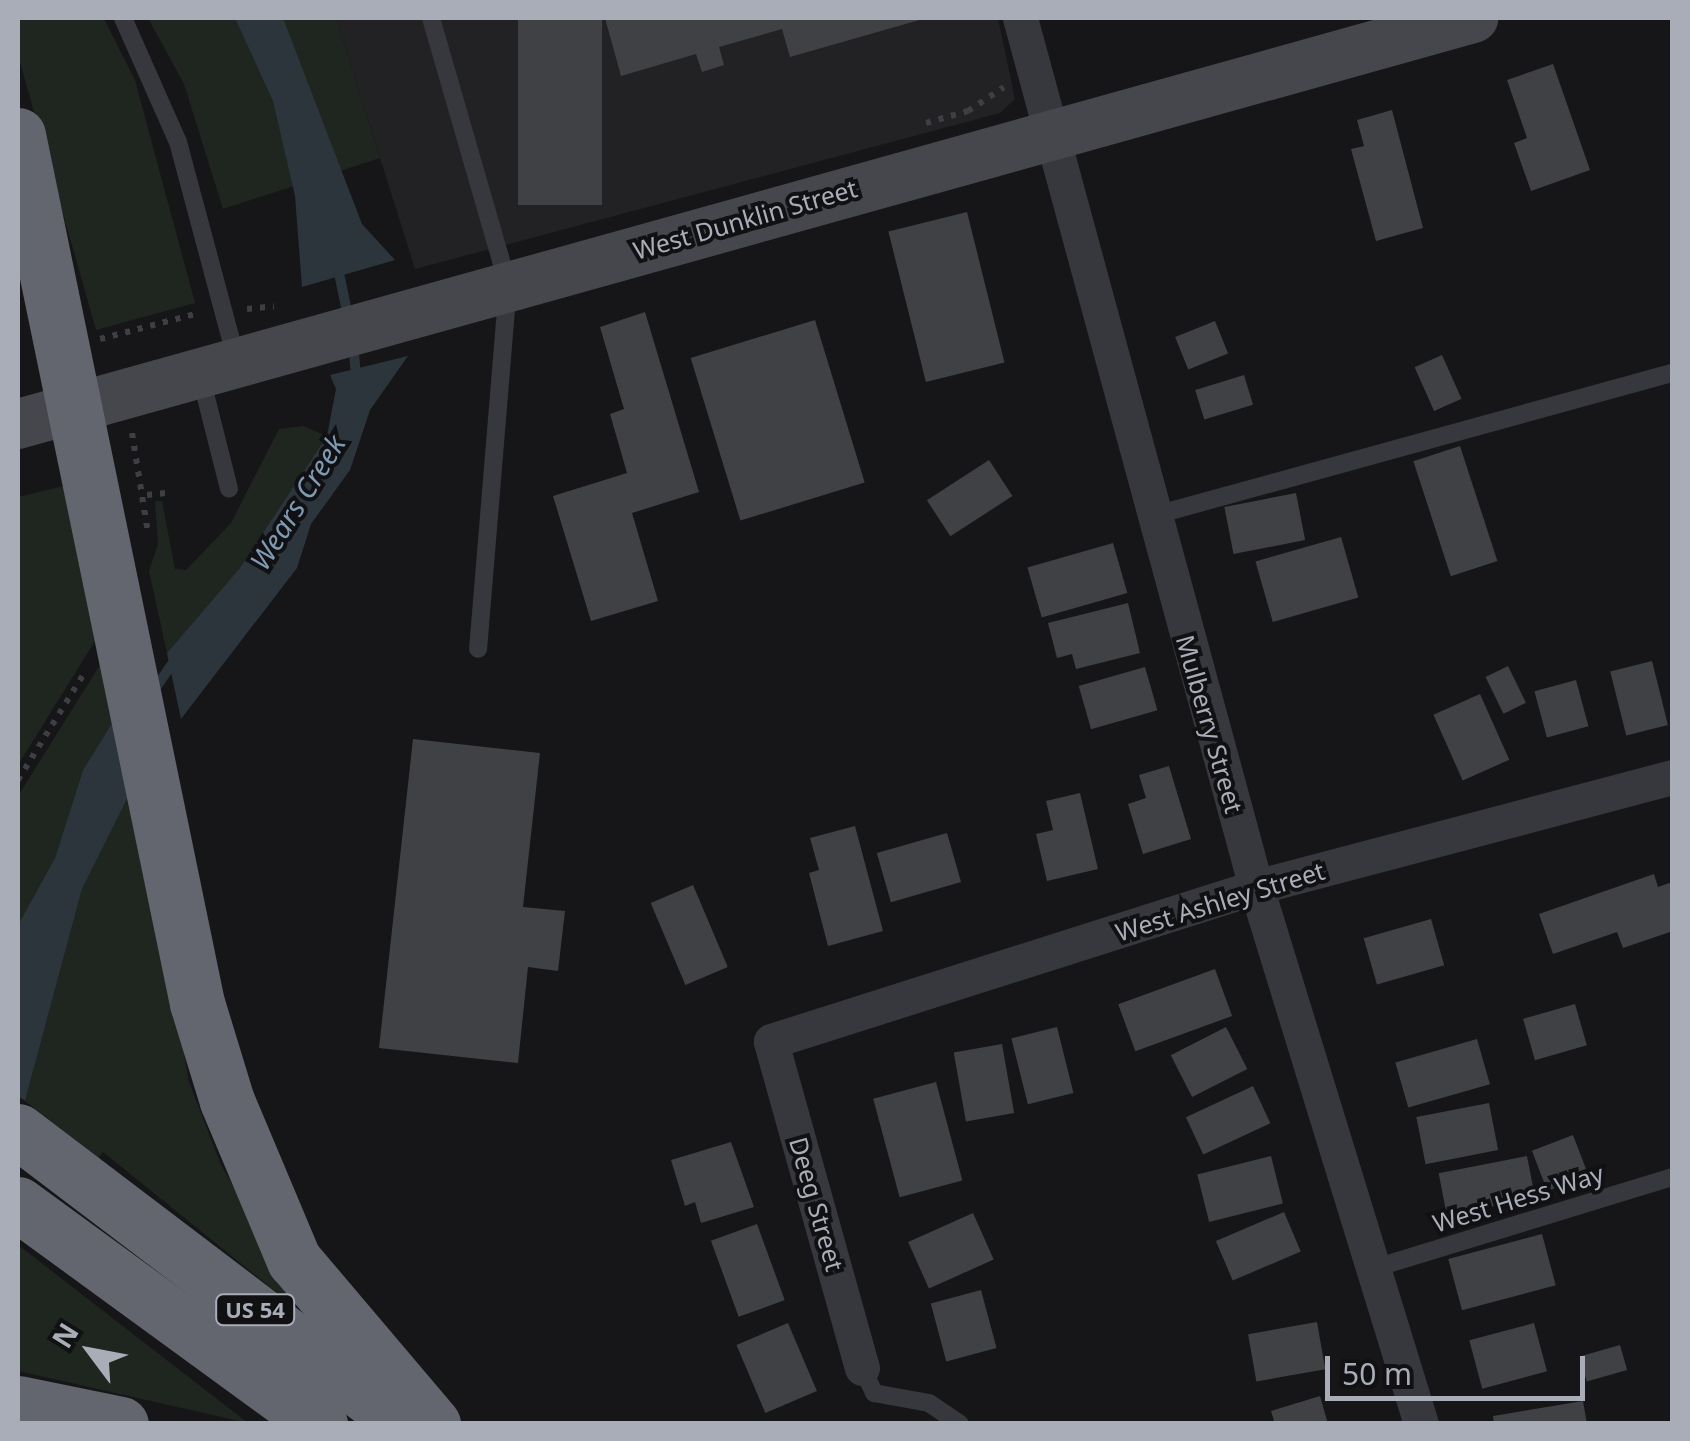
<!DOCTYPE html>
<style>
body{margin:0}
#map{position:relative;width:1690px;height:1441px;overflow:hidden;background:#161618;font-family:"Noto Sans",sans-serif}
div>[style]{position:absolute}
.built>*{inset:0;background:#222225}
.green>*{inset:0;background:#1e261f}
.water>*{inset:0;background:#2c353c}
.stream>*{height:10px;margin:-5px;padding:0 5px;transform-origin:5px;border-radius:5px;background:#2c353c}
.building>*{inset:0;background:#404145;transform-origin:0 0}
.path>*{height:6px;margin-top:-3px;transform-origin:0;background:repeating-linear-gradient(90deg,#3d3f44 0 5px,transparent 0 13px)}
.lane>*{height:18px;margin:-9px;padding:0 9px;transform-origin:9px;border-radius:9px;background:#37383d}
.street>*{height:35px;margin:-17.5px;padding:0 17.5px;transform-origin:17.5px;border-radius:17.5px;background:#37383d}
.secondary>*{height:50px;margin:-25px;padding:0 25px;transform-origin:25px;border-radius:25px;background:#45474d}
.highway>*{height:55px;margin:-27.5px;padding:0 27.5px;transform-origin:27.5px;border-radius:27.5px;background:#63666e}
span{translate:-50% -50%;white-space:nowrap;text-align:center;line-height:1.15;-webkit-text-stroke:8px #111113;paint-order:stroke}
.shield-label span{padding:2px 8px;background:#111113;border:2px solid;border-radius:8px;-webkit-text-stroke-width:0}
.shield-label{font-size:22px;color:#a8adb8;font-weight:700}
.street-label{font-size:25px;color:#a8adb8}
.water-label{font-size:28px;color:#7f9bb3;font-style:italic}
.frame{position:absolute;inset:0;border:20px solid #a8adb8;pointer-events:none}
.north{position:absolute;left:40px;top:1301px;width:100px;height:100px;-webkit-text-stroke:8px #111113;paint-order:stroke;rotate:302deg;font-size:28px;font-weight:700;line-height:40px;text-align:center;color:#a8adb8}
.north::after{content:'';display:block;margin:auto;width:35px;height:45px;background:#a8adb8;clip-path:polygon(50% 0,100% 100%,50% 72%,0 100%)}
.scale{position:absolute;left:1325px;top:1356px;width:260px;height:45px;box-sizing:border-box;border:5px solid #a8adb8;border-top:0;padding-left:12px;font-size:30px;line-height:35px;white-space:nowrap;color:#a8adb8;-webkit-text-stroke:8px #111113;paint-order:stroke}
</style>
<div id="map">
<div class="built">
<div style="clip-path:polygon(336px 18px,998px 18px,1015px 99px,1000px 113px,415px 269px)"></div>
</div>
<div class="green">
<div style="clip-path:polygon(18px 18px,104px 19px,135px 80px,195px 303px,96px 330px,18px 55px)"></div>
<div style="clip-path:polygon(148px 18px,336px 18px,380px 158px,223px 209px,184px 84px)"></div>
<div style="clip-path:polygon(303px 426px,327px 436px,239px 569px,167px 653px,149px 571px,158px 544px,155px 501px,162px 501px,175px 569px,186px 570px,231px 523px,279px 429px)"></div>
<div style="clip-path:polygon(76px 483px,105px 625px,18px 765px,18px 497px)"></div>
<div style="clip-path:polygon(110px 649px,122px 707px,83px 770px,55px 858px,18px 925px,18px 796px)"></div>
<div style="clip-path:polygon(136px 781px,189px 1082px,221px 1165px,300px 1302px,296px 1308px,103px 1152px,98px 1158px,25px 1101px,82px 889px)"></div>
<div style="clip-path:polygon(18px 1245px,26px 1251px,248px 1423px,18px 1371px)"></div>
</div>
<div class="water">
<div style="clip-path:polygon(235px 18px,283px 18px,362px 224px,395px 260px,302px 287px,295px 196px,273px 101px)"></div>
<div style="clip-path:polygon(408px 356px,370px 410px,350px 470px,311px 524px,297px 568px,181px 719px,167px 653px,239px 569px,327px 436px,336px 389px,330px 375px)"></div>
<div style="clip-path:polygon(122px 707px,136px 781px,82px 889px,25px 1101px,18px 1096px,18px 925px,55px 858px,83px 770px)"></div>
</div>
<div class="stream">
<div style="left:337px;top:264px;width:53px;rotate:78.1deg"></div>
<div style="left:353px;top:342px;width:37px;rotate:85deg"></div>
<div style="left:152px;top:693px;width:47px;rotate:-55.3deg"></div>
</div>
<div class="building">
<div style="left:518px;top:18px;width:84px;height:187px"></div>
<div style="clip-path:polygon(605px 18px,923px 18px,923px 19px,790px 57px,782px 29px,719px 47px,724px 65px,702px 72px,696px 54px,621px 76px)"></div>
<div style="clip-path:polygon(1553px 64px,1590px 170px,1531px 191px,1514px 143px,1527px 138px,1507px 80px)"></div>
<div style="clip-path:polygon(1392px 110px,1423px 228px,1376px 241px,1351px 149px,1364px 146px,1357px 120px)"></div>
<div style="left:967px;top:212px;width:155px;height:81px;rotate:76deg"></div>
<div style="clip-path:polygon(645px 312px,699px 492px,632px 513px,658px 601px,591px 621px,553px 496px,627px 473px,610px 414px,624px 409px,600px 327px)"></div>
<div style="left:815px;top:320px;width:170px;height:130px;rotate:73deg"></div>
<div style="left:1215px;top:321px;width:35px;height:43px;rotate:68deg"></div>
<div style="left:1442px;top:355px;width:48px;height:30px;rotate:66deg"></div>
<div style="left:1244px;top:375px;width:31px;height:51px;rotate:73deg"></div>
<div style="left:1460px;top:446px;width:121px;height:49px;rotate:72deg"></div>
<div style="left:989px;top:460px;width:43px;height:74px;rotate:57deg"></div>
<div style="left:1296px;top:493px;width:48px;height:73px;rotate:79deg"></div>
<div style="left:1341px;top:537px;width:63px;height:89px;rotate:74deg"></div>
<div style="left:1113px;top:543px;width:52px;height:89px;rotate:74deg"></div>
<div style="clip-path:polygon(1128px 603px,1140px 653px,1076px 669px,1072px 654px,1057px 658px,1048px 623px)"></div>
<div style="left:1652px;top:661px;width:66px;height:43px;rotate:76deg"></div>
<div style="left:1508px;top:666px;width:41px;height:25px;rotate:64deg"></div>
<div style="left:1145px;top:667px;width:45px;height:69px;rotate:74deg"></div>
<div style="left:1576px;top:680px;width:48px;height:43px;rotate:75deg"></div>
<div style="left:1480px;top:694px;width:72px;height:51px;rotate:66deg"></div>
<div style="clip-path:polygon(413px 739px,540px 753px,523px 907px,565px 911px,558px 971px,528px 967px,518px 1063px,379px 1048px)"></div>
<div style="clip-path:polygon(1169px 766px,1191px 839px,1143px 854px,1128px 804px,1146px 798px,1139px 775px)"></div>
<div style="clip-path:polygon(1080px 793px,1098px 869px,1047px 881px,1036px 834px,1053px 830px,1046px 801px)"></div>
<div style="clip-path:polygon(855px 826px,883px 931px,828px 946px,809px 873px,819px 870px,810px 838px)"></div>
<div style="left:947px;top:833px;width:51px;height:73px;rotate:74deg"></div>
<div style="clip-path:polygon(1654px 874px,1658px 887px,1672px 882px,1672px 939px,1670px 932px,1623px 948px,1617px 932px,1553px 954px,1539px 914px)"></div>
<div style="left:693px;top:885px;width:89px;height:46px;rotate:67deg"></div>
<div style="left:1431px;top:919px;width:48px;height:70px;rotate:74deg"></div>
<div style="left:1215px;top:969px;width:50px;height:103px;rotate:70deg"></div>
<div style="left:1575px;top:1004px;width:43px;height:54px;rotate:74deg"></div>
<div style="left:1057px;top:1027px;width:68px;height:47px;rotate:76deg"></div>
<div style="left:1226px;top:1027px;width:47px;height:62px;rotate:63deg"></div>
<div style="left:1477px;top:1039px;width:47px;height:85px;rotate:74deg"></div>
<div style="left:1002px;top:1044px;width:70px;height:49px;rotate:80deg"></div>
<div style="left:936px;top:1082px;width:102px;height:65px;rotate:75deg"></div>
<div style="left:1253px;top:1086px;width:41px;height:74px;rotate:65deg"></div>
<div style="left:1489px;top:1103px;width:48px;height:74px;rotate:79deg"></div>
<div style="left:1573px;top:1135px;width:43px;height:44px;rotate:69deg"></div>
<div style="clip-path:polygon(731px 1142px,754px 1207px,701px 1223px,695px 1202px,685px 1206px,671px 1160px)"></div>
<div style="left:1271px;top:1156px;width:49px;height:76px;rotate:76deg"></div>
<div style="left:1527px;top:1156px;width:43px;height:90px;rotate:79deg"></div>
<div style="left:1284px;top:1212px;width:43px;height:74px;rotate:67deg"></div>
<div style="left:973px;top:1213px;width:51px;height:71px;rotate:66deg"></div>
<div style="left:757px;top:1224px;width:81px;height:49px;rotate:70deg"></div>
<div style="left:1542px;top:1234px;width:53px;height:97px;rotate:75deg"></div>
<div style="left:981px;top:1290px;width:60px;height:52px;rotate:75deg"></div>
<div style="left:1317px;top:1322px;width:48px;height:70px;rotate:80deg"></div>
<div style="left:788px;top:1323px;width:74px;height:56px;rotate:67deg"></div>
<div style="left:1534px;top:1323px;width:50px;height:67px;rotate:75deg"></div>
<div style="left:1620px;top:1345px;width:26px;height:42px;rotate:74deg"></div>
<div style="clip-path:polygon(1320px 1396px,1328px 1424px,1275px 1424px,1271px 1411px)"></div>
<div style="clip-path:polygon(1583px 1401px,1587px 1424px,1494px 1424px,1493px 1416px)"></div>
</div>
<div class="path">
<div style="left:926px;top:123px;width:44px;rotate:-15.9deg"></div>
<div style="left:968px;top:111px;width:43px;rotate:-33.7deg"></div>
<div style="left:247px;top:309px;width:27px;rotate:-6deg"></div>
<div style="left:100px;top:339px;width:102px;rotate:-14.7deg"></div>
<div style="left:132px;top:433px;width:101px;rotate:80.9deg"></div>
<div style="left:147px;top:495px;width:19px;rotate:-6deg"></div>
<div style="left:18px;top:780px;width:123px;rotate:-58.2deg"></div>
</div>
<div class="lane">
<div style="left:123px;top:18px;width:136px;rotate:66.1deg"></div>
<div style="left:178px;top:142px;width:228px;rotate:75deg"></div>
<div style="left:431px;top:18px;width:278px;rotate:73.9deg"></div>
<div style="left:508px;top:285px;width:365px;rotate:94.7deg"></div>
<div style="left:201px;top:378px;width:114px;rotate:75.8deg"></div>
<div style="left:1152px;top:516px;width:539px;rotate:-15.38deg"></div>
<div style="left:1378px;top:1267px;width:307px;rotate:-17deg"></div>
<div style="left:862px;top:1368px;width:28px;rotate:64deg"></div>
<div style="left:874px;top:1393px;width:56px;rotate:10.3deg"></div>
<div style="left:929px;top:1403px;width:37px;rotate:34deg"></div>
</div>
<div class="street">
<div style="left:1020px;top:18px;width:900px;rotate:74.81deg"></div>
<div style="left:1256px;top:887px;width:562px;rotate:72.92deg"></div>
<div style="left:862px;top:1368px;width:339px;rotate:-105.6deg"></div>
<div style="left:771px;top:1041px;width:509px;rotate:-17.62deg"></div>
<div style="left:1256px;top:887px;width:430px;rotate:-14.8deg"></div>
</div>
<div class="secondary">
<div style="left:18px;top:424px;width:1511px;rotate:-15.59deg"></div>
</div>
<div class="highway">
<div style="left:18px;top:135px;width:886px;rotate:78.35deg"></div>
<div style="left:197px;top:1003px;width:102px;rotate:73deg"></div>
<div style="left:227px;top:1101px;width:173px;rotate:67.2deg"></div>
<div style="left:294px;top:1260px;width:215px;rotate:49.7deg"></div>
<div style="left:18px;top:1131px;width:482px;rotate:37.2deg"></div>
<div style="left:18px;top:1204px;width:374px;rotate:36.1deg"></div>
<div style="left:18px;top:1403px;width:105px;rotate:11.5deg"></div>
</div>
<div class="shield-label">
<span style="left:255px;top:1310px">US 54</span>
</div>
<div class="street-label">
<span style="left:745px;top:219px;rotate:-16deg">West Dunklin Street</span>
<span style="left:1210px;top:724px;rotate:74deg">Mulberry Street</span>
<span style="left:1220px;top:901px;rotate:-17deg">West Ashley Street</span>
<span style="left:1518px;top:1198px;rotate:-17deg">West Hess Way</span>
<span style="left:817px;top:1204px;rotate:74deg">Deeg Street</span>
</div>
<div class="water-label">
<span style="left:297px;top:502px;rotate:-58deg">Wears Creek</span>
</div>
<div class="frame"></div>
<div class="north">N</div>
<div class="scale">50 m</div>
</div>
